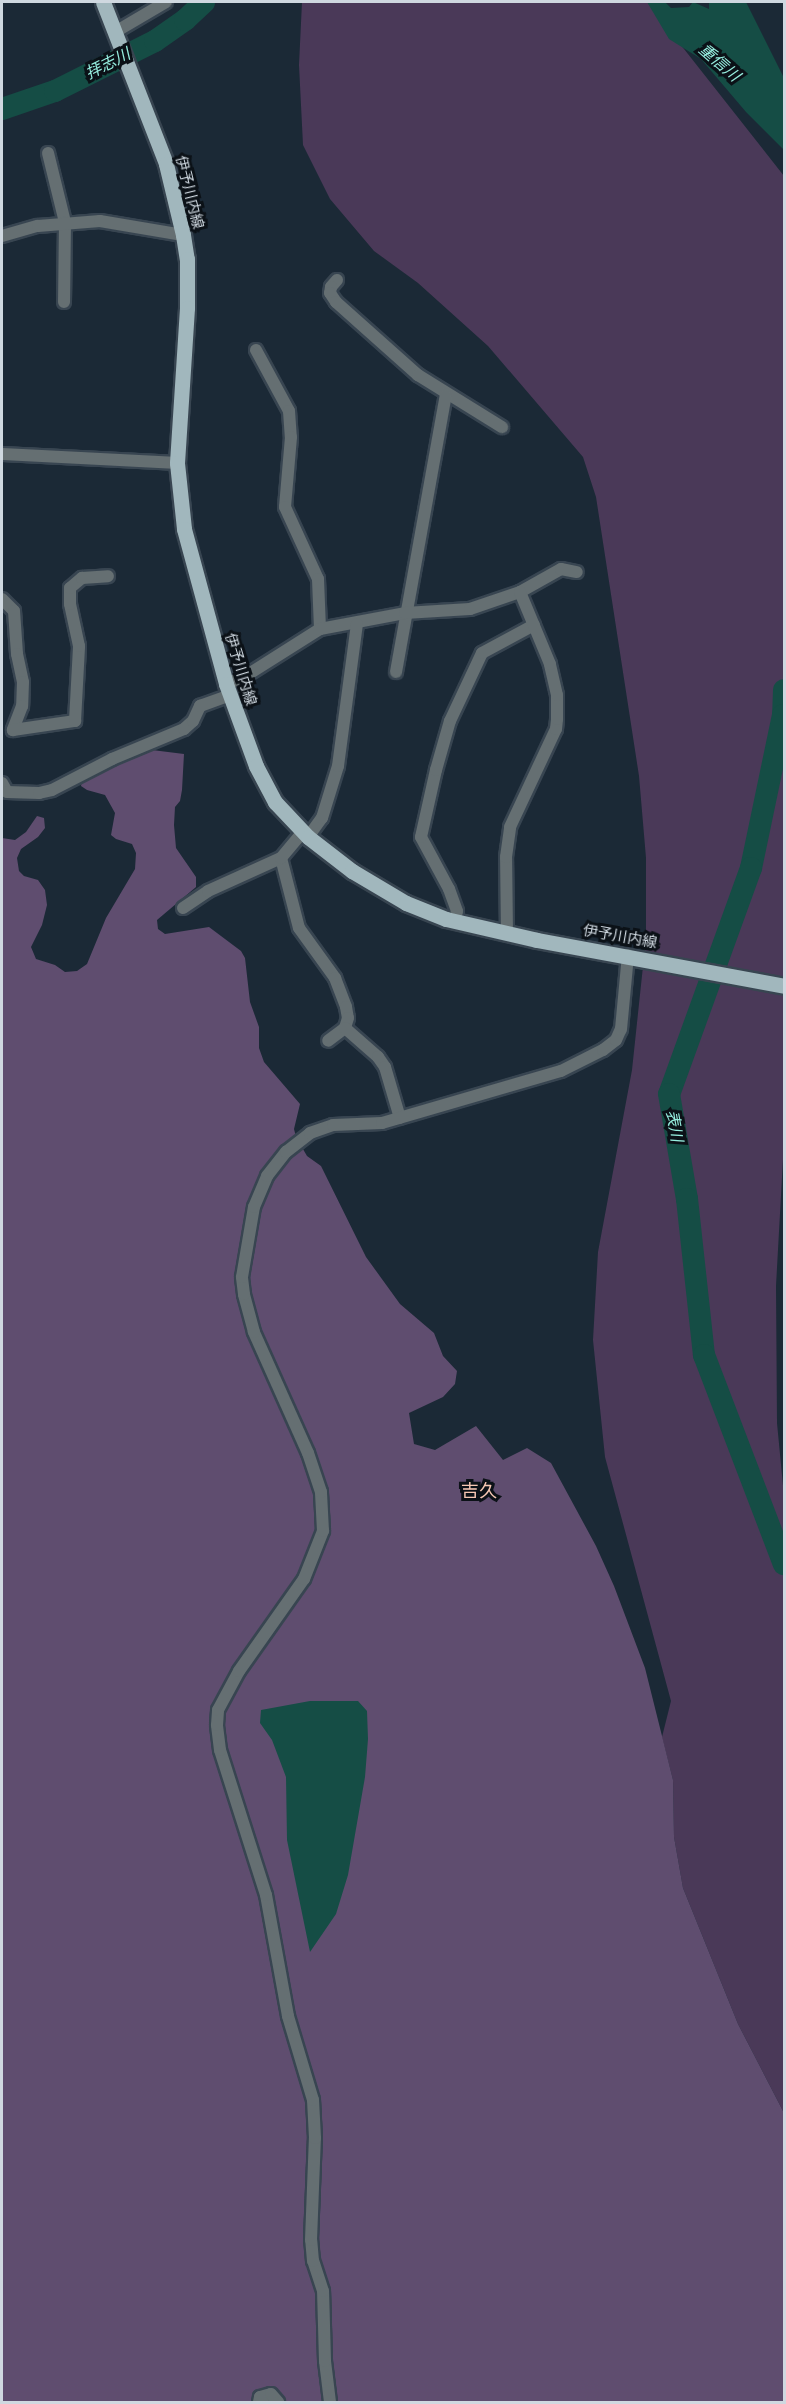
<!DOCTYPE html>
<meta charset="utf-8">
<style>
body{margin:0}
#map{position:relative;width:786px;height:2404px;overflow:hidden;background:#1b2936;font-family:Helvetica,"Noto Sans JP",sans-serif}
div>[style]{position:absolute}
.green>*{inset:0;background:#4a3958}
.forest>*{inset:0;background:#5f4d6f}
.water>*{inset:0;background:#154d45}
.river>*{height:22px;margin:-11px;padding:0 11px;transform-origin:11px;border-radius:11px;background:#154d45}
.roads{filter:drop-shadow(2px 0 #384551) drop-shadow(-2px 0 #384551) drop-shadow(0 2px #384551) drop-shadow(0 -2px #384551)}
.minor>*{height:12px;margin:-6px;padding:0 6px;transform-origin:6px;border-radius:6px;background:#656f72}
.primary>*{height:15px;margin:-7.5px;padding:0 7.5px;transform-origin:7.5px;border-radius:7.5px;background:#a1b7bd}
span{translate:-50% -50%;white-space:nowrap;text-align:center;line-height:1.15;-webkit-text-stroke:6px #0b1117;paint-order:stroke}
.street-label{font-size:15px;color:#cfd8e0}
.water-label{font-size:16px;color:#96eedf;font-style:italic}
.quarter-label{font-size:18px;color:#f6c7b3}
.frame{position:absolute;inset:0;border:3px solid #cfd8e0;pointer-events:none}
</style>
<div id="map">
<div class="green">
<div style="clip-path:polygon(302px 2px,647px 2px,784px 176px,784px 1141px,776px 1286px,777px 1423px,784px 1496px,784px 2113px,738px 2024px,683px 1888px,674px 1837px,673px 1780px,662px 1737px,671px 1701px,605px 1457px,593px 1340px,598px 1252px,632px 1070px,646px 938px,646px 858px,639px 776px,596px 497px,583px 457px,488px 346px,418px 283px,374px 251px,330px 199px,303px 145px,299px 65px)"></div>
</div>
<div class="forest">
<div style="clip-path:polygon(152px 750px,184px 754px,182px 790px,180px 801px,175px 807px,174px 825px,176px 848px,196px 877px,196px 887px,157px 920px,158px 929px,165px 934px,209px 927px,241px 951px,245px 958px,250px 1002px,259px 1027px,259px 1048px,264px 1062px,300px 1104px,294px 1129px,296px 1137px,307px 1156px,321px 1166px,366px 1257px,400px 1304px,434px 1333px,443px 1356px,457px 1371px,455px 1384px,443px 1397px,409px 1413px,414px 1444px,435px 1450px,476px 1426px,503px 1460px,527px 1448px,551px 1463px,596px 1546px,614px 1586px,645px 1668px,673px 1780px,674px 1837px,683px 1888px,738px 2024px,784px 2113px,784px 2402px,2px 2402px,2px 838px,15px 840px,26px 832px,37px 816px,44px 818px,45px 828px,38px 837px,21px 849px,17px 858px,19px 871px,24px 876px,38px 880px,45px 890px,47px 905px,42px 925px,31px 947px,36px 959px,55px 965px,65px 972px,77px 971px,87px 964px,106px 918px,135px 869px,136px 853px,132px 844px,116px 839px,111px 835px,115px 813px,105px 795px,87px 790px,81px 786px,82px 781px,121px 759px)"></div>
</div>
<div class="water">
<div style="clip-path:polygon(647px 2px,665px 2px,671px 8px,689px 7px,693px 2px,709px 9px,709px 2px,746px 2px,784px 78px,784px 150px,746px 112px,701px 59px,669px 39px)"></div>
<div style="clip-path:polygon(310px 1701px,358px 1701px,367px 1711px,368px 1739px,365px 1777px,348px 1875px,336px 1914px,310px 1952px,287px 1840px,286px 1777px,272px 1740px,260px 1723px,261px 1710px)"></div>
</div>
<div class="river">
<div style="left:2px;top:109px;width:56px;rotate:-18.8deg"></div>
<div style="left:55px;top:91px;width:112px;rotate:-26.6deg"></div>
<div style="left:155px;top:41px;width:37px;rotate:-35deg"></div>
<div style="left:185px;top:20px;width:26px;rotate:-43deg"></div>
<div style="left:784px;top:690px;width:25px;rotate:92deg"></div>
<div style="left:783px;top:715px;width:156px;rotate:101.8deg"></div>
<div style="left:751px;top:868px;width:240px;rotate:109.9deg"></div>
<div style="left:669px;top:1094px;width:107px;rotate:80.3deg"></div>
<div style="left:687px;top:1199px;width:157px;rotate:83.8deg"></div>
<div style="left:704px;top:1355px;width:224px;rotate:69.1deg"></div>
</div>
<div class="roads">
<div class="minor">
<div style="left:115px;top:32px;width:59px;rotate:-30.5deg"></div>
<div style="left:48px;top:153px;width:71px;rotate:76.2deg"></div>
<div style="left:65px;top:222px;width:80px;rotate:90.7deg"></div>
<div style="left:2px;top:236px;width:37px;rotate:-16deg"></div>
<div style="left:38px;top:226px;width:62px;rotate:-4.6deg"></div>
<div style="left:100px;top:221px;width:84px;rotate:9.6deg"></div>
<div style="left:337px;top:280px;width:9px;rotate:131deg"></div>
<div style="left:331px;top:287px;width:6px;rotate:99deg"></div>
<div style="left:330px;top:293px;width:11px;rotate:56deg"></div>
<div style="left:336px;top:302px;width:110px;rotate:41.7deg"></div>
<div style="left:418px;top:375px;width:99px;rotate:31.8deg"></div>
<div style="left:256px;top:350px;width:69px;rotate:61.6deg"></div>
<div style="left:289px;top:411px;width:26px;rotate:86deg"></div>
<div style="left:291px;top:437px;width:70px;rotate:94.9deg"></div>
<div style="left:285px;top:507px;width:79px;rotate:65.4deg"></div>
<div style="left:318px;top:579px;width:50px;rotate:87.7deg"></div>
<div style="left:2px;top:454px;width:175px;rotate:2.9deg"></div>
<div style="left:2px;top:599px;width:17px;rotate:45deg"></div>
<div style="left:14px;top:611px;width:43px;rotate:86deg"></div>
<div style="left:17px;top:654px;width:29px;rotate:78deg"></div>
<div style="left:23px;top:682px;width:24px;rotate:92deg"></div>
<div style="left:22px;top:706px;width:26px;rotate:111deg"></div>
<div style="left:13px;top:730px;width:63px;rotate:-8.3deg"></div>
<div style="left:75px;top:721px;width:75px;rotate:-86.9deg"></div>
<div style="left:79px;top:646px;width:43px;rotate:-102.1deg"></div>
<div style="left:70px;top:604px;width:16px;rotate:-90deg"></div>
<div style="left:70px;top:588px;width:16px;rotate:-40deg"></div>
<div style="left:82px;top:578px;width:26px;rotate:-4deg"></div>
<div style="left:396px;top:672px;width:281px;rotate:-79.8deg"></div>
<div style="left:226px;top:684px;width:19px;rotate:-21deg"></div>
<div style="left:244px;top:677px;width:90px;rotate:-32.3deg"></div>
<div style="left:320px;top:629px;width:86px;rotate:-10.7deg"></div>
<div style="left:405px;top:613px;width:65px;rotate:-3.5deg"></div>
<div style="left:470px;top:609px;width:53px;rotate:-18.8deg"></div>
<div style="left:520px;top:592px;width:47px;rotate:-29.3deg"></div>
<div style="left:561px;top:569px;width:16px;rotate:11deg"></div>
<div style="left:2px;top:783px;width:10px;rotate:61deg"></div>
<div style="left:7px;top:792px;width:32px;rotate:2deg"></div>
<div style="left:39px;top:793px;width:13px;rotate:-13deg"></div>
<div style="left:52px;top:790px;width:68px;rotate:-27.3deg"></div>
<div style="left:112px;top:759px;width:78px;rotate:-22.6deg"></div>
<div style="left:184px;top:729px;width:12px;rotate:-42deg"></div>
<div style="left:193px;top:721px;width:17px;rotate:-65deg"></div>
<div style="left:200px;top:706px;width:32px;rotate:-20deg"></div>
<div style="left:308px;top:837px;width:24px;rotate:-54deg"></div>
<div style="left:322px;top:818px;width:54px;rotate:-72.9deg"></div>
<div style="left:338px;top:766px;width:143px;rotate:-82.4deg"></div>
<div style="left:281px;top:858px;width:72px;rotate:75.6deg"></div>
<div style="left:299px;top:928px;width:62px;rotate:54.2deg"></div>
<div style="left:335px;top:978px;width:31px;rotate:69deg"></div>
<div style="left:346px;top:1007px;width:11px;rotate:80deg"></div>
<div style="left:348px;top:1018px;width:10px;rotate:107deg"></div>
<div style="left:345px;top:1028px;width:21px;rotate:143deg"></div>
<div style="left:183px;top:908px;width:30px;rotate:-34deg"></div>
<div style="left:208px;top:891px;width:80px;rotate:-24.3deg"></div>
<div style="left:281px;top:858px;width:34px;rotate:-50deg"></div>
<div style="left:455px;top:922px;width:11px;rotate:-80deg"></div>
<div style="left:457px;top:911px;width:23px;rotate:-110deg"></div>
<div style="left:449px;top:889px;width:59px;rotate:-118.3deg"></div>
<div style="left:421px;top:837px;width:69px;rotate:-77.4deg"></div>
<div style="left:436px;top:770px;width:51px;rotate:-74.1deg"></div>
<div style="left:450px;top:721px;width:75px;rotate:-64.8deg"></div>
<div style="left:482px;top:653px;width:59px;rotate:-28.3deg"></div>
<div style="left:507px;top:934px;width:77px;rotate:-90.7deg"></div>
<div style="left:506px;top:857px;width:30px;rotate:-82deg"></div>
<div style="left:510px;top:827px;width:108px;rotate:-64.9deg"></div>
<div style="left:556px;top:729px;width:10px;rotate:-84deg"></div>
<div style="left:557px;top:719px;width:24px;rotate:-90deg"></div>
<div style="left:557px;top:695px;width:32px;rotate:-103deg"></div>
<div style="left:550px;top:664px;width:78px;rotate:-112.6deg"></div>
<div style="left:345px;top:1028px;width:44px;rotate:41.3deg"></div>
<div style="left:378px;top:1057px;width:12px;rotate:55deg"></div>
<div style="left:385px;top:1067px;width:53px;rotate:73.6deg"></div>
<div style="left:259px;top:2402px;width:5px;rotate:-79deg"></div>
<div style="left:260px;top:2397px;width:11px;rotate:-15deg"></div>
<div style="left:271px;top:2394px;width:11px;rotate:49deg"></div>
<div style="left:330px;top:2402px;width:41px;rotate:-97deg"></div>
<div style="left:325px;top:2361px;width:70px;rotate:-91.6deg"></div>
<div style="left:323px;top:2291px;width:32px;rotate:-108deg"></div>
<div style="left:313px;top:2261px;width:21px;rotate:-95deg"></div>
<div style="left:311px;top:2240px;width:102px;rotate:-87.8deg"></div>
<div style="left:315px;top:2138px;width:38px;rotate:-93deg"></div>
<div style="left:313px;top:2100px;width:88px;rotate:-106.6deg"></div>
<div style="left:288px;top:2016px;width:123px;rotate:-100.3deg"></div>
<div style="left:266px;top:1895px;width:152px;rotate:-107.6deg"></div>
<div style="left:220px;top:1750px;width:25px;rotate:-97deg"></div>
<div style="left:217px;top:1725px;width:15px;rotate:-86deg"></div>
<div style="left:218px;top:1710px;width:44px;rotate:-61.7deg"></div>
<div style="left:239px;top:1671px;width:113px;rotate:-54.8deg"></div>
<div style="left:304px;top:1579px;width:52px;rotate:-68.4deg"></div>
<div style="left:323px;top:1531px;width:39px;rotate:-93deg"></div>
<div style="left:321px;top:1492px;width:41px;rotate:-108.4deg"></div>
<div style="left:308px;top:1453px;width:133px;rotate:-114.1deg"></div>
<div style="left:254px;top:1332px;width:39px;rotate:-105deg"></div>
<div style="left:244px;top:1294px;width:17px;rotate:-97deg"></div>
<div style="left:242px;top:1277px;width:71px;rotate:-80.3deg"></div>
<div style="left:254px;top:1207px;width:34px;rotate:-67deg"></div>
<div style="left:267px;top:1176px;width:31px;rotate:-52deg"></div>
<div style="left:286px;top:1152px;width:31px;rotate:-38deg"></div>
<div style="left:310px;top:1133px;width:24px;rotate:-19deg"></div>
<div style="left:333px;top:1125px;width:49px;rotate:-2.3deg"></div>
<div style="left:382px;top:1123px;width:186px;rotate:-16.2deg"></div>
<div style="left:561px;top:1071px;width:47px;rotate:-26.6deg"></div>
<div style="left:603px;top:1050px;width:16px;rotate:-38deg"></div>
<div style="left:616px;top:1040px;width:12px;rotate:-66deg"></div>
<div style="left:621px;top:1029px;width:74px;rotate:-84.6deg"></div>
</div>
<div class="primary">
<div style="left:103px;top:2px;width:174px;rotate:68.7deg"></div>
<div style="left:166px;top:164px;width:73px;rotate:76.5deg"></div>
<div style="left:183px;top:235px;width:24px;rotate:81deg"></div>
<div style="left:187px;top:259px;width:49px;rotate:90deg"></div>
<div style="left:187px;top:308px;width:155px;rotate:93.7deg"></div>
<div style="left:177px;top:463px;width:66px;rotate:83.9deg"></div>
<div style="left:184px;top:529px;width:161px;rotate:74.8deg"></div>
<div style="left:226px;top:684px;width:87px;rotate:69.9deg"></div>
<div style="left:256px;top:766px;width:41px;rotate:62.2deg"></div>
<div style="left:275px;top:802px;width:48px;rotate:46.7deg"></div>
<div style="left:308px;top:837px;width:56px;rotate:37.7deg"></div>
<div style="left:352px;top:871px;width:63px;rotate:30.7deg"></div>
<div style="left:406px;top:903px;width:43px;rotate:21.8deg"></div>
<div style="left:446px;top:919px;width:93px;rotate:13deg"></div>
<div style="left:537px;top:940px;width:251px;rotate:10.5deg"></div>
</div>
</div>
<div class="street-label">
<span style="left:190px;top:192px;rotate:76deg">伊予川内線</span>
<span style="left:241px;top:669px;rotate:73deg">伊予川内線</span>
<span style="left:620px;top:936px;rotate:10deg">伊予川内線</span>
</div>
<div class="water-label">
<span style="left:719px;top:63px;rotate:41deg">重信川</span>
<span style="left:108px;top:64px;rotate:-27deg">拝志川</span>
<span style="left:674px;top:1126px;rotate:80deg">表川</span>
</div>
<div class="quarter-label">
<span style="left:479px;top:1491px">吉久</span>
</div>
<div class="frame"></div>
</div>
